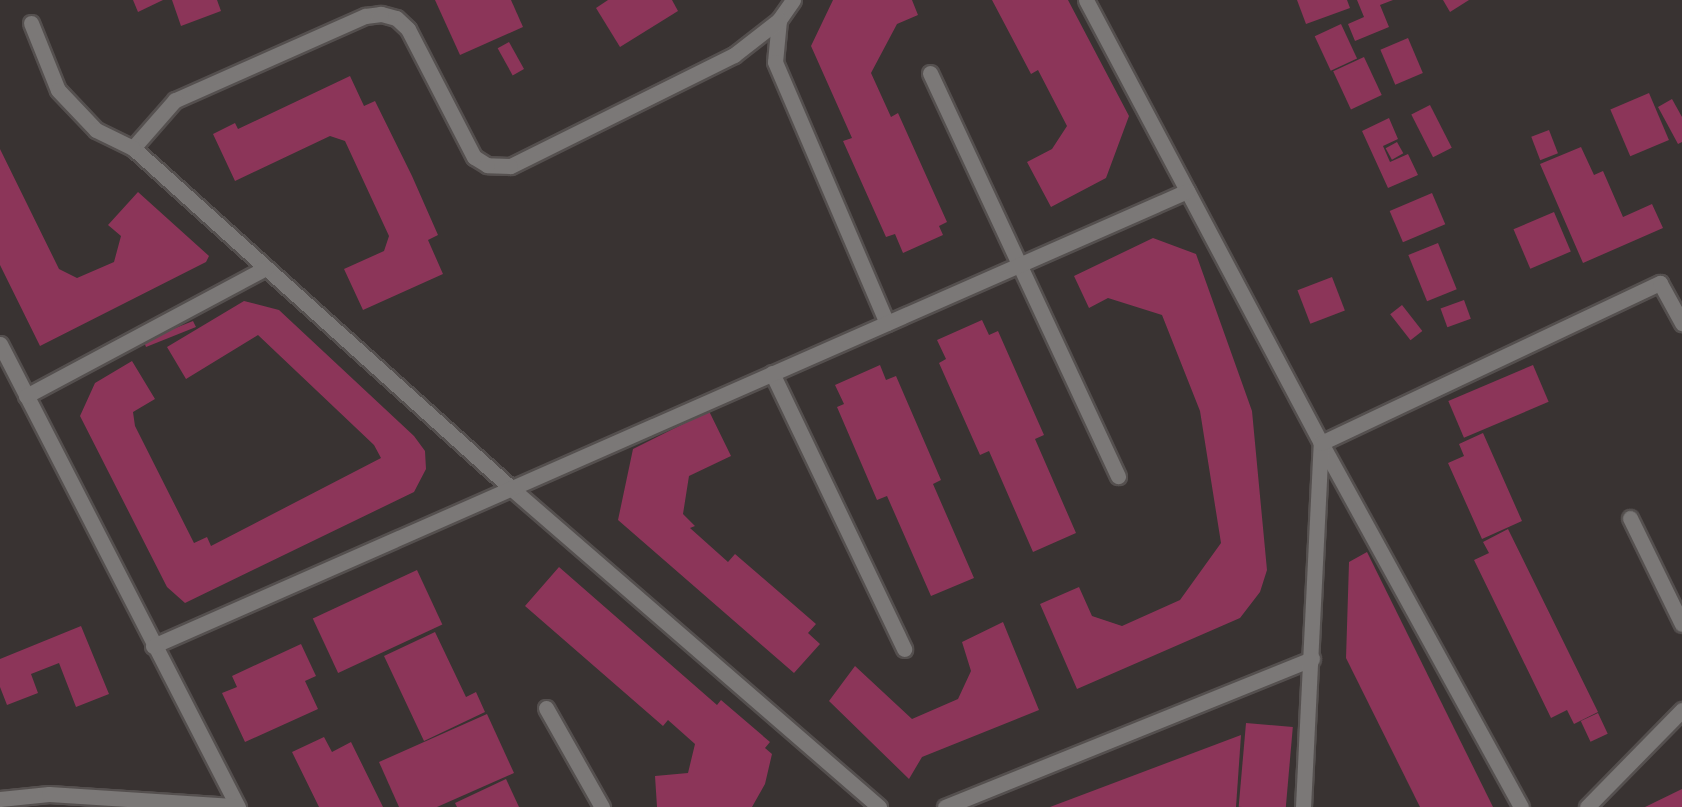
<!DOCTYPE html>
<style>
body{margin:0}
#map{position:relative;width:1682px;height:807px;overflow:hidden;background:#393332;font-family:Raleway,sans-serif}
div>[style]{position:absolute}
.building>*{inset:0;background:#8c3559;transform-origin:0 0}
.roads{filter:drop-shadow(2px 0 #55504f) drop-shadow(-2px 0 #55504f) drop-shadow(0 2px #55504f) drop-shadow(0 -2px #55504f)}
.minor>*{height:15px;margin:-7.5px;padding:0 7.5px;transform-origin:7.5px;border-radius:7.5px;background:#7b7877}
span{translate:-50% -50%;white-space:nowrap;text-align:center;line-height:1.15;-webkit-text-stroke:6px #2e2928;paint-order:stroke}
</style>
<div id="map">
<div class="building">
<div style="clip-path:polygon(133px 0,163px 0,138px 12px)"></div>
<div style="clip-path:polygon(172px 0,217px 0,221px 11px,181px 26px)"></div>
<div style="clip-path:polygon(435px 0,511px 0,523px 27px,460px 55px)"></div>
<div style="clip-path:polygon(608px 0,672px 0,678px 11px,620px 47px,596px 8px)"></div>
<div style="clip-path:polygon(833px 0,912px 0,918px 15px,897px 24px,871px 73px,891px 117px,898px 113px,947px 222px,939px 226px,943px 235px,903px 253px,895px 234px,886px 237px,843px 141px,852px 138px,811px 46px)"></div>
<div style="clip-path:polygon(992px 0,1068px 0,1129px 116px,1106px 178px,1051px 207px,1027px 162px,1052px 149px,1067px 126px,1038px 70px,1031px 74px)"></div>
<div style="clip-path:polygon(1297px 0,1347px 0,1350px 8px,1306px 24px)"></div>
<div style="clip-path:polygon(1357px 0,1393px 0,1380px 5px,1389px 27px,1355px 41px,1348px 24px,1364px 17px)"></div>
<div style="clip-path:polygon(1443px 0,1469px 0,1450px 12px)"></div>
<div style="left:1341px;top:24px;width:38px;height:29px;rotate:65deg"></div>
<div style="left:1408px;top:38px;width:38px;height:30px;rotate:67deg"></div>
<div style="left:509px;top:42px;width:31px;height:13px;rotate:61deg"></div>
<div style="left:1364px;top:57px;width:42px;height:34px;rotate:65deg"></div>
<div style="clip-path:polygon(350px 76px,364px 106px,375px 101px,412px 176px,438px 235px,428px 240px,443px 274px,363px 310px,344px 269px,384px 251px,389px 236px,345px 141px,330px 136px,235px 181px,213px 134px,235px 123px,238px 129px)"></div>
<div style="left:1649px;top:93px;width:51px;height:42px;rotate:67deg"></div>
<div style="clip-path:polygon(1672px 99px,1682px 117px,1682px 142px,1678px 144px,1658px 107px)"></div>
<div style="left:1430px;top:105px;width:48px;height:21px;rotate:63deg"></div>
<div style="clip-path:polygon(1389px 118px,1398px 139px,1383px 146px,1390px 162px,1408px 154px,1418px 175px,1388px 188px,1362px 131px)"></div>
<div style="left:1549px;top:130px;width:25px;height:19px;rotate:69deg"></div>
<div style="left:1397px;top:142px;width:13px;height:13px;rotate:61deg"></div>
<div style="clip-path:polygon(1581px 147px,1594px 175px,1603px 171px,1623px 217px,1652px 204px,1663px 228px,1583px 263px,1540px 164px)"></div>
<div style="clip-path:polygon(0 149px,59px 269px,77px 278px,114px 262px,121px 236px,108px 225px,138px 192px,209px 256px,206px 262px,40px 346px,0 265px)"></div>
<div style="left:1432px;top:193px;width:34px;height:46px;rotate:67deg"></div>
<div style="left:1554px;top:212px;width:43px;height:44px;rotate:67deg"></div>
<div style="clip-path:polygon(1153px 238px,1196px 254px,1252px 411px,1267px 570px,1260px 592px,1240px 618px,1077px 689px,1040px 604px,1079px 587px,1092px 616px,1122px 626px,1180px 600px,1221px 543px,1200px 411px,1162px 315px,1108px 298px,1089px 308px,1074px 276px)"></div>
<div style="left:1438px;top:243px;width:50px;height:32px;rotate:68deg"></div>
<div style="left:1332px;top:277px;width:36px;height:37px;rotate:69deg"></div>
<div style="left:1464px;top:300px;width:20px;height:25px;rotate:70deg"></div>
<div style="clip-path:polygon(244px 301px,279px 310px,414px 436px,425px 451px,426px 469px,414px 492px,185px 603px,167px 587px,80px 416px,95px 383px,132px 361px,155px 399px,133px 412px,135px 426px,194px 543px,207px 537px,211px 546px,381px 458px,374px 445px,258px 335px,186px 379px,167px 347px)"></div>
<div style="left:1402px;top:305px;width:33px;height:15px;rotate:52deg"></div>
<div style="clip-path:polygon(157px 318px,163px 333px,193px 321px,196px 327px,146px 347px,138px 326px)"></div>
<div style="clip-path:polygon(982px 320px,989px 335px,998px 331px,1044px 435px,1035px 439px,1076px 533px,1033px 552px,989px 451px,980px 455px,939px 363px,946px 359px,937px 340px)"></div>
<div style="clip-path:polygon(880px 365px,886px 380px,896px 376px,941px 480px,933px 484px,974px 578px,931px 596px,887px 496px,877px 500px,837px 407px,844px 404px,835px 385px)"></div>
<div style="left:1533px;top:365px;width:40px;height:92px;rotate:67deg"></div>
<div style="clip-path:polygon(709px 411px,731px 456px,689px 476px,683px 514px,695px 526px,690px 528px,728px 562px,735px 554px,816px 624px,808px 633px,820px 644px,794px 673px,618px 520px,633px 449px)"></div>
<div style="clip-path:polygon(1483px 433px,1522px 521px,1482px 539px,1448px 463px,1464px 456px,1459px 444px)"></div>
<div style="clip-path:polygon(1508px 529px,1598px 712px,1574px 724px,1567px 710px,1551px 718px,1474px 560px,1489px 553px,1483px 542px)"></div>
<div style="clip-path:polygon(1367px 552px,1493px 807px,1420px 807px,1346px 658px,1349px 562px)"></div>
<div style="clip-path:polygon(559px 567px,717px 705px,721px 700px,770px 742px,765px 748px,772px 754px,765px 784px,752px 807px,657px 807px,655px 776px,688px 773px,695px 744px,668px 720px,663px 726px,525px 606px)"></div>
<div style="left:417px;top:570px;width:60px;height:115px;rotate:65deg"></div>
<div style="clip-path:polygon(1003px 622px,1039px 710px,922px 757px,909px 779px,829px 701px,855px 666px,912px 719px,958px 699px,971px 671px,962px 642px)"></div>
<div style="clip-path:polygon(81px 626px,109px 694px,76px 707px,59px 663px,31px 674px,38px 693px,7px 705px,0 687px,0 659px)"></div>
<div style="clip-path:polygon(435px 632px,466px 697px,476px 692px,485px 712px,424px 741px,384px 656px)"></div>
<div style="clip-path:polygon(301px 644px,316px 676px,305px 681px,318px 709px,245px 742px,222px 693px,237px 687px,232px 676px)"></div>
<div style="left:1598px;top:713px;width:23px;height:19px;rotate:65deg"></div>
<div style="clip-path:polygon(487px 714px,514px 773px,437px 807px,399px 807px,379px 762px)"></div>
<div style="left:1246px;top:723px;width:47px;height:84px;rotate:5deg"></div>
<div style="clip-path:polygon(1241px 735px,1236px 807px,1050px 807px)"></div>
<div style="clip-path:polygon(324px 737px,332px 752px,351px 742px,383px 807px,319px 807px,292px 752px)"></div>
<div style="clip-path:polygon(506px 779px,519px 807px,457px 807px,455px 803px)"></div>
<div style="clip-path:polygon(1682px 789px,1682px 807px,1645px 807px)"></div>
</div>
<div class="roads">
<div class="minor">
<div style="left:793px;top:0;width:24px;rotate:125deg"></div>
<div style="left:779px;top:20px;width:42px;rotate:95.4deg"></div>
<div style="left:775px;top:62px;width:284px;rotate:66.8deg"></div>
<div style="left:1086px;top:0;width:501px;rotate:62.06deg"></div>
<div style="left:1321px;top:443px;width:415px;rotate:61.2deg"></div>
<div style="left:779px;top:20px;width:57px;rotate:142.1deg"></div>
<div style="left:734px;top:55px;width:250px;rotate:153.6deg"></div>
<div style="left:510px;top:166px;width:23px;rotate:-178deg"></div>
<div style="left:487px;top:165px;width:15px;rotate:-148deg"></div>
<div style="left:474px;top:157px;width:144px;rotate:-117.3deg"></div>
<div style="left:408px;top:29px;width:16px;rotate:-137deg"></div>
<div style="left:396px;top:18px;width:16px;rotate:-165deg"></div>
<div style="left:381px;top:14px;width:16px;rotate:173deg"></div>
<div style="left:365px;top:16px;width:208px;rotate:156.1deg"></div>
<div style="left:175px;top:100px;width:64px;rotate:131.2deg"></div>
<div style="left:133px;top:148px;width:508px;rotate:41.97deg"></div>
<div style="left:511px;top:488px;width:487px;rotate:40.9deg"></div>
<div style="left:31px;top:23px;width:72px;rotate:68.1deg"></div>
<div style="left:58px;top:90px;width:55px;rotate:46.5deg"></div>
<div style="left:96px;top:130px;width:41px;rotate:25.9deg"></div>
<div style="left:930px;top:73px;width:445px;rotate:65deg"></div>
<div style="left:0;top:344px;width:521px;rotate:62.8deg"></div>
<div style="left:772px;top:373px;width:306px;rotate:64.4deg"></div>
<div style="left:26px;top:396px;width:272px;rotate:-28.1deg"></div>
<div style="left:1630px;top:518px;width:118px;rotate:63.9deg"></div>
<div style="left:153px;top:646px;width:1130px;rotate:-23.75deg"></div>
<div style="left:546px;top:708px;width:114px;rotate:60.5deg"></div>
<div style="left:0;top:799px;width:49px;rotate:-5.8deg"></div>
<div style="left:49px;top:794px;width:188px;rotate:3.7deg"></div>
<div style="left:945px;top:807px;width:396px;rotate:-22deg"></div>
<div style="left:1303px;top:807px;width:364px;rotate:-87.2deg"></div>
<div style="left:1321px;top:443px;width:375px;rotate:-25.3deg"></div>
<div style="left:1660px;top:283px;width:46px;rotate:61.2deg"></div>
<div style="left:1587px;top:807px;width:136px;rotate:-45.6deg"></div>
</div>
</div>
</div>
